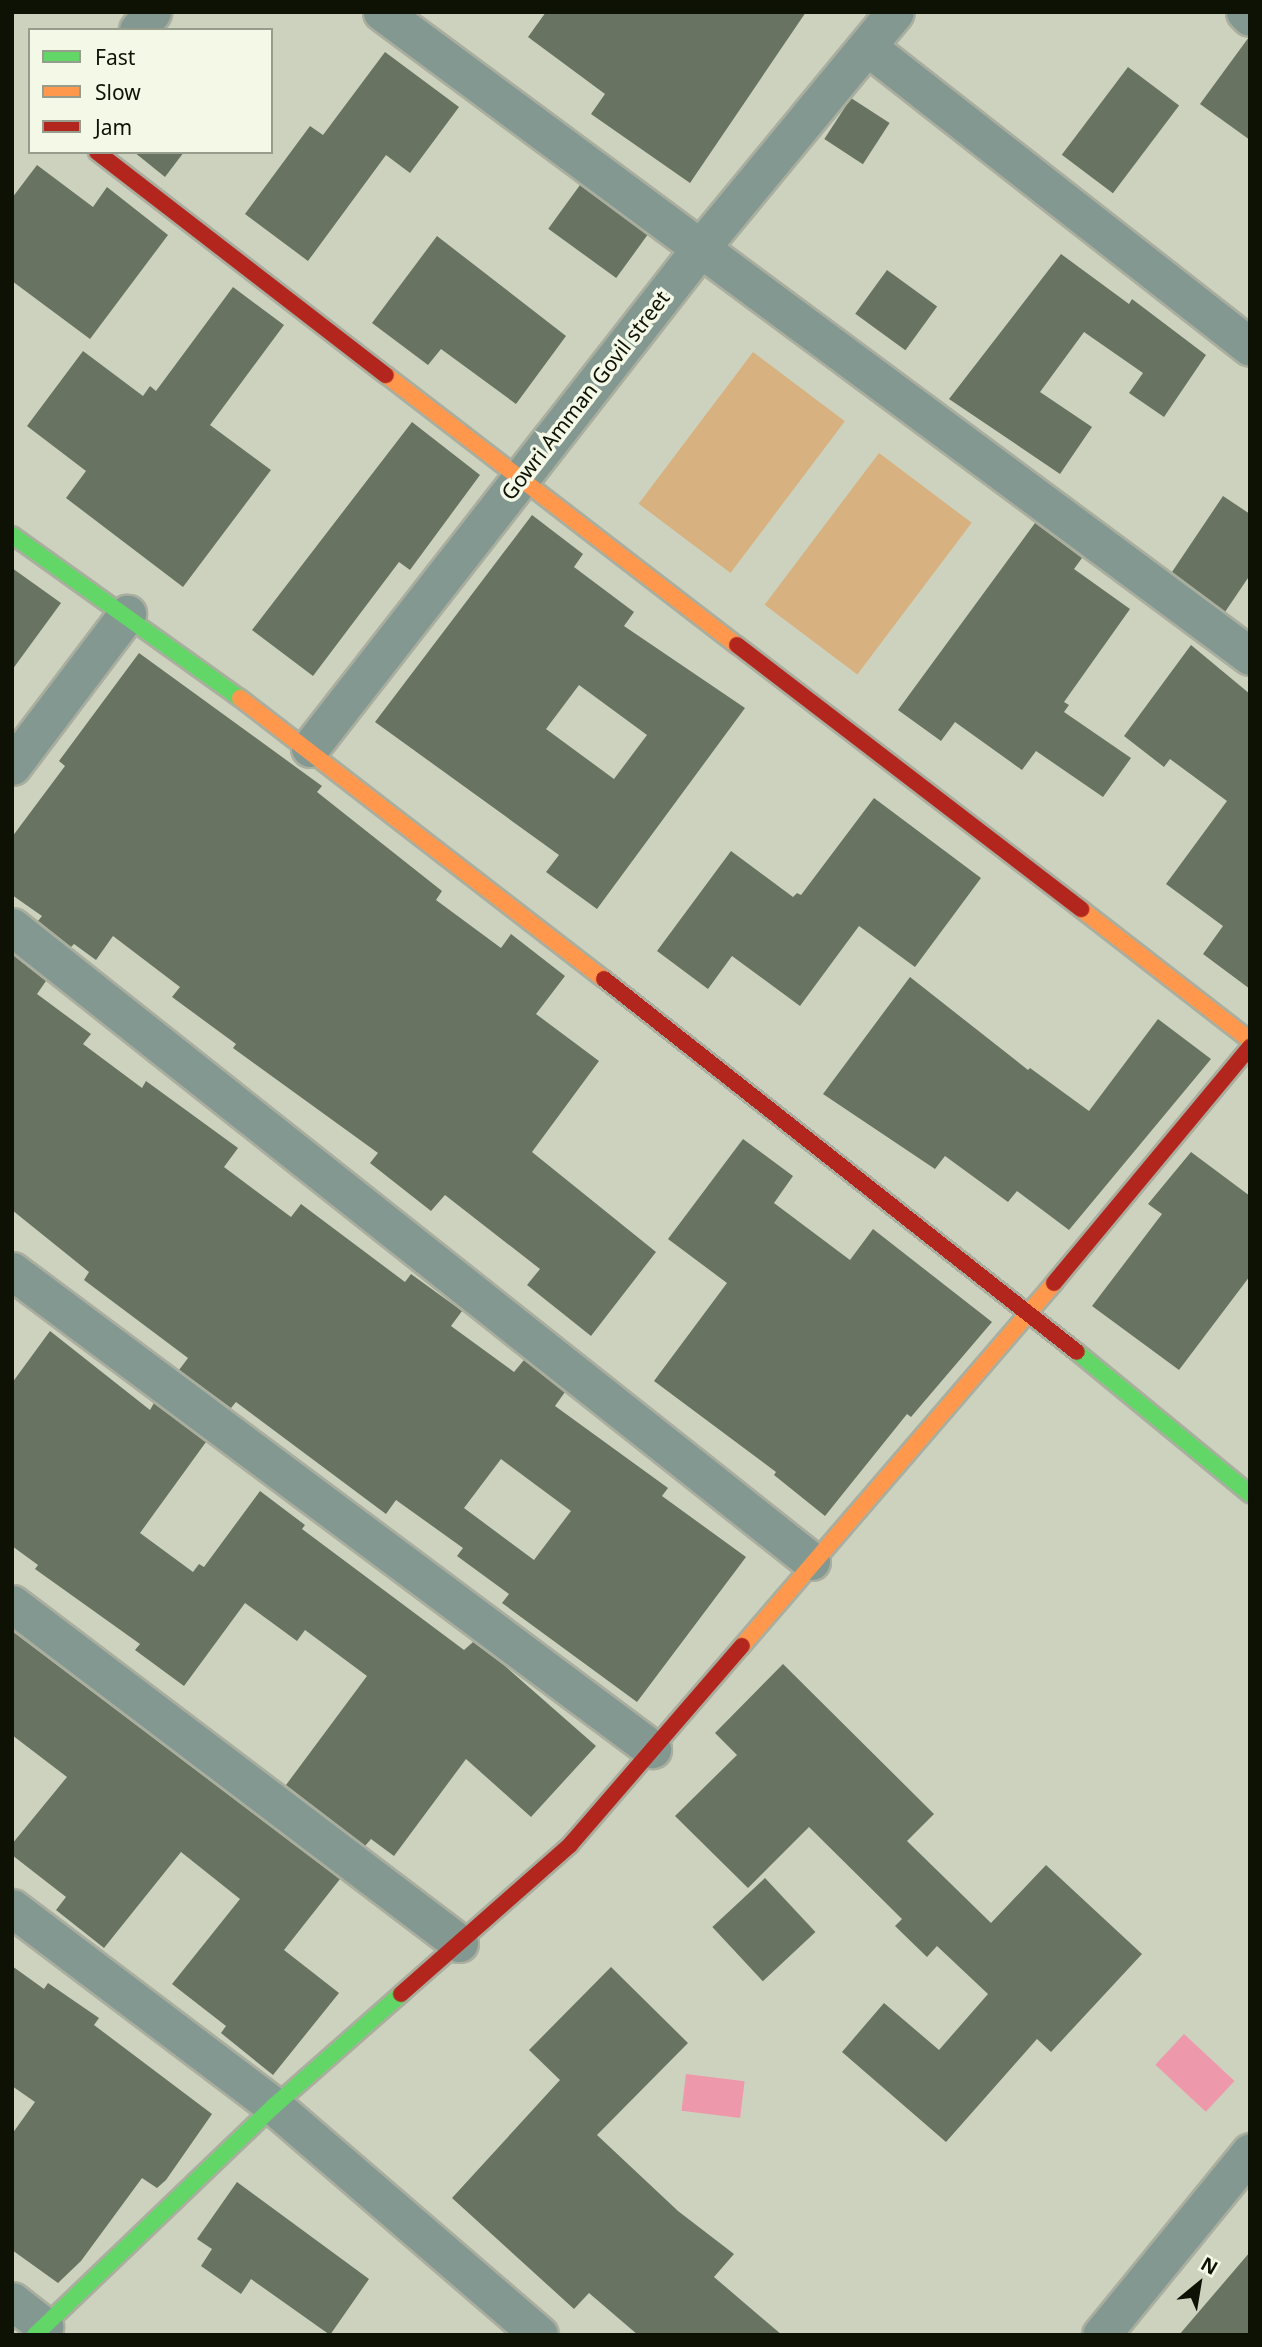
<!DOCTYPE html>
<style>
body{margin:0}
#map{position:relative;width:1262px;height:2347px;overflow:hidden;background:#ccd2bd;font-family:"Noto Sans",sans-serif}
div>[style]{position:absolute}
.green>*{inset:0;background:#d8b180;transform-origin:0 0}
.water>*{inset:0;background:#ee98ac;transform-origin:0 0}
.building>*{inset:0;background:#687461;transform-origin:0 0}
.roads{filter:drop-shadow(2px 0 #a9ae9e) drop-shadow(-2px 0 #a9ae9e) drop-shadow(0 2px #a9ae9e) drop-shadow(0 -2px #a9ae9e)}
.street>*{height:37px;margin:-18.5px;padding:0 18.5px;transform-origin:18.5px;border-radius:18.5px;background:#849892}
.fast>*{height:16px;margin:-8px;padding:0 8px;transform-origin:8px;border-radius:8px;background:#63d668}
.slow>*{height:16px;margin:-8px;padding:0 8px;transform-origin:8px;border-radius:8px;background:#ff974d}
.jam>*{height:16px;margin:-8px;padding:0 8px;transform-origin:8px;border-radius:8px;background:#b3261e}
span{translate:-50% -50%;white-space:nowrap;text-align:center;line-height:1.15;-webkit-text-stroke:7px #f3f9e6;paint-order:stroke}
.street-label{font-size:21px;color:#0e1205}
.frame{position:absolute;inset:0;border:14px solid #0e1205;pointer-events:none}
.legend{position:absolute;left:28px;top:28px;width:245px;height:126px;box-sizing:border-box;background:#f3f9e6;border:2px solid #979d8c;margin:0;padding:9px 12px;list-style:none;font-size:21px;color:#0e1205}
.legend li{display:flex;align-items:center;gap:14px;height:35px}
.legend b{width:35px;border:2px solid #979d8c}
.north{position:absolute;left:1164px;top:2249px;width:70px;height:70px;-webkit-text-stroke:5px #f3f9e6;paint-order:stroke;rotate:30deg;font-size:19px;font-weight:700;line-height:28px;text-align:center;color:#0e1205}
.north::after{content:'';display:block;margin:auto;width:24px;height:32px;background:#0e1205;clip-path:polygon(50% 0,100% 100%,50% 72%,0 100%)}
</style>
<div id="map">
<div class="green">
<div style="left:753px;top:352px;width:115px;height:190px;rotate:37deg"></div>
<div style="left:879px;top:453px;width:116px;height:190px;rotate:37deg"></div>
</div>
<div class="water">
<div style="left:1184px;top:2034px;width:69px;height:42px;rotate:43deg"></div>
<div style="left:686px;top:2074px;width:59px;height:37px;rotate:7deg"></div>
</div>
<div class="building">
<div style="clip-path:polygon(546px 12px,806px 12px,690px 183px,591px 114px,605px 94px,528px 37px)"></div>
<div style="clip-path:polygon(1249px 37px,1250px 37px,1250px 140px,1200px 104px)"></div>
<div style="clip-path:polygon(385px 52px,459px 107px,410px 173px,386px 155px,308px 261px,245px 214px,310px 126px,323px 135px)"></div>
<div style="left:1128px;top:67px;width:64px;height:110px;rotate:37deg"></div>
<div style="left:851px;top:98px;width:46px;height:49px;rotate:33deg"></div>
<div style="clip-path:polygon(134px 152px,184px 152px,165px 177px)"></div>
<div style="clip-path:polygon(37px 165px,93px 207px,107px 187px,168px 235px,90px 339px,12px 281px,12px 198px)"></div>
<div style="left:580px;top:185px;width:84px;height:54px;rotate:36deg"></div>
<div style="clip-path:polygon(437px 236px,566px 336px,516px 404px,441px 349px,428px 365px,372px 323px)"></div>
<div style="clip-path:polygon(1061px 254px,1129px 304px,1132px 299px,1206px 355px,1164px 417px,1129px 393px,1143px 373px,1084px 332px,1040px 392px,1092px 427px,1060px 474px,949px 399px)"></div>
<div style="left:887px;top:270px;width:62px;height:54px;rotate:36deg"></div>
<div style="clip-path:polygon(233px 287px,284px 325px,210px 425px,271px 470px,183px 587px,66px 498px,86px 471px,27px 426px,83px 351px,143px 396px,150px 386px,156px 391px)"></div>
<div style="clip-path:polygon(412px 422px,480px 475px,410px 570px,399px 562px,313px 676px,252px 630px)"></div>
<div style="clip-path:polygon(1223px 496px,1250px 514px,1250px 575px,1225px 612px,1172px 572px)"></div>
<div style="clip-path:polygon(evenodd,532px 515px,583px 554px,574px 567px,634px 612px,624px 626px,745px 708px,597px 909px,546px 872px,559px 855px,375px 722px,532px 515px,579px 685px,647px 735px,614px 779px,546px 729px,579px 685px)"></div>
<div style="clip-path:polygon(1035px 523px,1082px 558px,1074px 569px,1130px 609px,1064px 702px,1069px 705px,1064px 712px,1131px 758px,1103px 797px,1036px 751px,1022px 770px,955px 722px,941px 741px,898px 710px)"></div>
<div style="clip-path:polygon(12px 568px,61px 603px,12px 670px)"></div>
<div style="clip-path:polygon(1191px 645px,1250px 694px,1250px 989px,1203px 954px,1223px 926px,1166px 884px,1227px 801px,1170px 759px,1164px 767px,1124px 736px)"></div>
<div style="clip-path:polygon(139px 653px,322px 786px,317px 792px,442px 891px,436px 900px,501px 948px,511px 934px,565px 976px,536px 1014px,599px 1061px,532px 1152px,656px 1252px,591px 1336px,527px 1285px,540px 1269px,445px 1195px,431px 1211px,370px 1163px,378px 1153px,233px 1048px,236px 1044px,172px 997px,180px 987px,113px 936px,96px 960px,74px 944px,71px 947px,38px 921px,42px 916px,12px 895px,12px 837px,65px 766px,59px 761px)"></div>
<div style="clip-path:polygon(874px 798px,981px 878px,915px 967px,859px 926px,800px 1006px,732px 956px,708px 989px,657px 951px,731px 851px,793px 897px,797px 893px,801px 895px)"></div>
<div style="clip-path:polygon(evenodd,13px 955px,46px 981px,37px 994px,91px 1034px,83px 1044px,142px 1088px,146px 1081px,238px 1148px,224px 1167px,291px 1217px,301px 1204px,405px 1282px,411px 1274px,462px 1311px,451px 1326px,514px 1372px,524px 1360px,527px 1362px,565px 1392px,555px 1406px,668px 1488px,662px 1496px,746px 1557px,637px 1702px,502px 1603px,509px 1594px,457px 1556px,463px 1548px,396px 1500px,386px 1514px,236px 1402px,231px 1408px,179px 1370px,188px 1358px,84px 1280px,89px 1272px,12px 1210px,13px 955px,501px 1459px,571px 1511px,534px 1560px,464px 1508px,501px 1459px)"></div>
<div style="clip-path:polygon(910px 977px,1028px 1070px,1030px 1068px,1089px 1111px,1158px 1019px,1211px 1059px,1069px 1230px,1017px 1191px,1008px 1202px,945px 1156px,935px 1169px,823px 1094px)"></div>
<div style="clip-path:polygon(743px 1139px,793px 1176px,774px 1203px,850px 1260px,873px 1229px,992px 1322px,911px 1417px,907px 1414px,825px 1516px,774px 1475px,776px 1472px,654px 1381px,727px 1283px,668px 1239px)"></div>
<div style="clip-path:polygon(1191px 1152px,1250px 1196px,1250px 1276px,1179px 1370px,1092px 1306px,1162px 1214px,1148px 1204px)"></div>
<div style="clip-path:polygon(50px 1331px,150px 1410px,154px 1403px,206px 1442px,140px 1533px,193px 1572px,199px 1564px,204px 1567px,260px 1491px,305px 1525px,302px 1529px,464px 1650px,473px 1642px,505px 1666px,596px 1746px,531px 1817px,466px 1759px,394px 1856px,371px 1839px,365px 1846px,286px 1785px,367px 1676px,305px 1630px,297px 1641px,245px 1603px,184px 1686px,135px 1650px,140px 1644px,35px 1569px,38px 1565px,12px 1546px,12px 1383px)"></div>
<div style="clip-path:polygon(12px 1631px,340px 1879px,284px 1950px,339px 1993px,273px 2075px,221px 2033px,226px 2026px,172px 1984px,240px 1899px,181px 1852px,104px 1948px,56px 1910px,66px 1897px,12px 1855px,12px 1844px,67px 1777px,12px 1735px)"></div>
<div style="clip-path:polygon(783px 1664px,934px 1814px,907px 1841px,991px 1923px,1046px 1865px,1142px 1954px,1051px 2052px,1037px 2039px,946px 2142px,842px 2052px,884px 2003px,939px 2050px,988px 1994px,937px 1946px,927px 1957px,895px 1926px,902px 1919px,809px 1827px,748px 1888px,675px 1816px,737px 1755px,715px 1733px)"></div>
<div style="left:765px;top:1878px;width:74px;height:72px;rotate:47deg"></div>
<div style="clip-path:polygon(12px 1966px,44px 1989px,48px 1983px,99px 2018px,94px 2025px,212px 2114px,166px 2180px,157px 2188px,142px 2178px,81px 2261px,58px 2283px,12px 2250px,12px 2134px,35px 2102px,12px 2086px)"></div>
<div style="clip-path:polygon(611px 1967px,688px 2043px,597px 2135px,678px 2211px,734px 2254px,714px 2277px,782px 2335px,638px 2335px,589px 2293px,574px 2309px,452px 2198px,560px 2080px,529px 2050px)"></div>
<div style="clip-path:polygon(237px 2182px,369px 2279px,330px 2335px,251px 2279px,241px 2294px,201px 2266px,212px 2249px,197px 2239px)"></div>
<div style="clip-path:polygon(1250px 2252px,1250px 2335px,1179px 2335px)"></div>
</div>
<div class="roads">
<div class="street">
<div style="left:382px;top:12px;width:1081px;rotate:36.57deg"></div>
<div style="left:1245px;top:12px;width:7px;rotate:45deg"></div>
<div style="left:138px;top:30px;width:23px;rotate:-52deg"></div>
<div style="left:869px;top:48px;width:484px;rotate:38.1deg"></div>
<div style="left:310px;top:748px;width:637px;rotate:-52.01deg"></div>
<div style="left:702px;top:246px;width:303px;rotate:-50.5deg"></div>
<div style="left:12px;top:766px;width:191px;rotate:-52.9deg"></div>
<div style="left:12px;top:927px;width:1020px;rotate:38.43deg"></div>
<div style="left:12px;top:1271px;width:799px;rotate:36.76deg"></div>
<div style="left:12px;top:1604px;width:561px;rotate:37.18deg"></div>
<div style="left:12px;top:1908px;width:328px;rotate:37.1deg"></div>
<div style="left:274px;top:2106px;width:350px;rotate:40.8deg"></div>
<div style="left:12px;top:2301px;width:41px;rotate:38deg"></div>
<div style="left:1101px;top:2335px;width:236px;rotate:-50.8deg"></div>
</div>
<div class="fast">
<div style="left:12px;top:535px;width:280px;rotate:35.6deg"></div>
<div style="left:1077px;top:1352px;width:224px;rotate:39.4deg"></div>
<div style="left:35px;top:2335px;width:331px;rotate:-43.8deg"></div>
<div style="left:274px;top:2106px;width:169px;rotate:-41.4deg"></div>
</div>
<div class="slow">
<div style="left:386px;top:375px;width:443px;rotate:37.6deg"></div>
<div style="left:240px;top:698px;width:460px;rotate:37.7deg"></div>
<div style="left:1081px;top:909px;width:214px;rotate:37.8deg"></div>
<div style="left:742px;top:1646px;width:479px;rotate:-49.3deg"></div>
</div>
<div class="jam">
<div style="left:97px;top:152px;width:365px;rotate:37.7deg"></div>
<div style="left:737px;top:645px;width:434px;rotate:37.5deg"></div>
<div style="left:604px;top:979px;width:602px;rotate:38.26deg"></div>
<div style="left:1054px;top:1283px;width:307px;rotate:-50.3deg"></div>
<div style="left:401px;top:1994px;width:225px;rotate:-41.4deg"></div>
<div style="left:570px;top:1845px;width:263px;rotate:-49.2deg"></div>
</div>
</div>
<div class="street-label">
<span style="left:585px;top:395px;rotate:-52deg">Gowri Amman Govil street</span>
</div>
<div class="frame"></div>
<ul class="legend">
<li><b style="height:9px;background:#63d668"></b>Fast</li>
<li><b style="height:9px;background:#ff974d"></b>Slow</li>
<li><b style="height:9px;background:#b3261e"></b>Jam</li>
</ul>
<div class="north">N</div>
</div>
